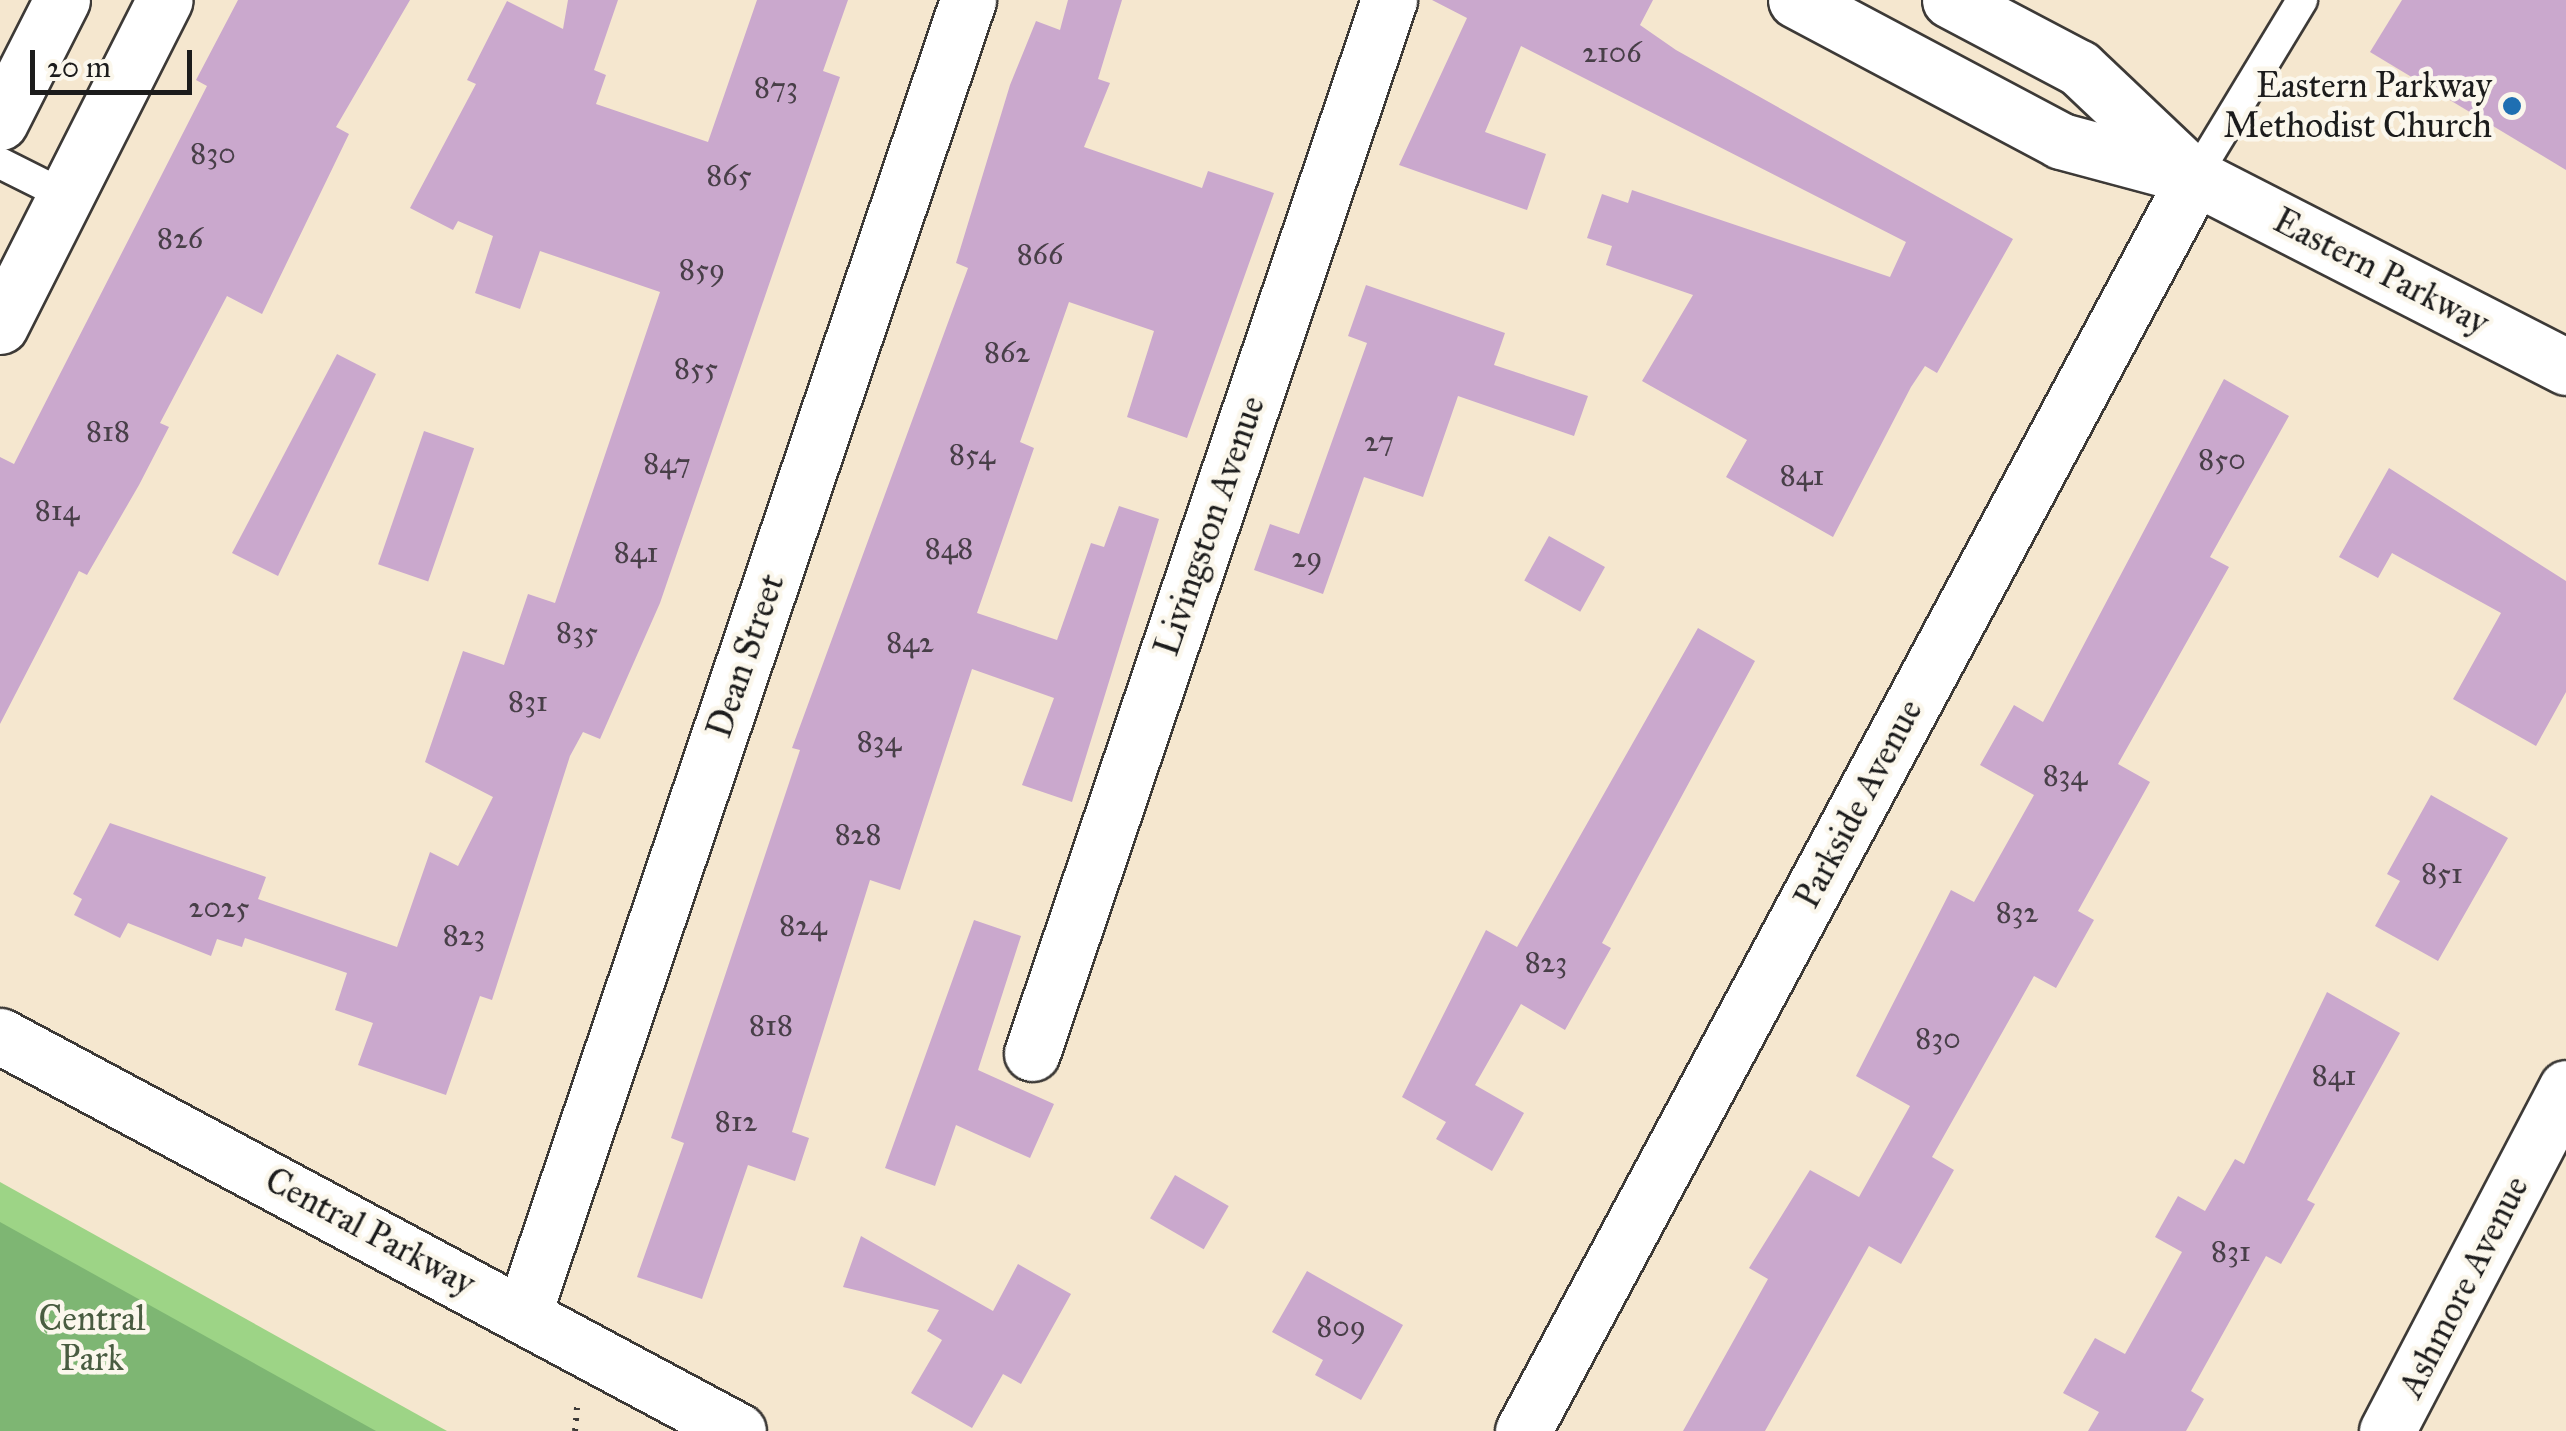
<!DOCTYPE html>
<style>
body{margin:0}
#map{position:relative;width:2566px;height:1431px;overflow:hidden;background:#f5e7cf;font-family:"IM FELL Great Primer",serif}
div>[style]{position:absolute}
.green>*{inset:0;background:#9dd486}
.forest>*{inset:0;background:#7eb673}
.building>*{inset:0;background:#caa8cd;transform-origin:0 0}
.path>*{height:6px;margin-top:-3px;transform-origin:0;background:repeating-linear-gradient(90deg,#3d3a37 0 2.5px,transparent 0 10.5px)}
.roads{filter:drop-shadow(2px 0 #3d3a37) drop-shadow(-2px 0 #3d3a37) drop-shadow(0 2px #3d3a37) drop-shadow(0 -2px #3d3a37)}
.lane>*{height:30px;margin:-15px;padding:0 15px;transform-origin:15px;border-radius:15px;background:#fff}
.street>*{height:55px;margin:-27.5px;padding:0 27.5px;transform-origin:27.5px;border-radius:27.5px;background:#fff}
.dots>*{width:28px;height:28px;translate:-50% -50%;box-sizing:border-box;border:5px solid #fbf7ec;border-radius:50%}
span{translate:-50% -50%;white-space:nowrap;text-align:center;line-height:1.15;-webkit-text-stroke:9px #fbf7ec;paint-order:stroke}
.number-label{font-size:30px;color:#483f48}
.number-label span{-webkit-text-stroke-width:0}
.poi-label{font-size:35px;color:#1c1c1c}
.right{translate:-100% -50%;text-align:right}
.street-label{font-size:35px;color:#1c1c1c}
.park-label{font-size:35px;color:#495c41}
.scale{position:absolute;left:30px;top:50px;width:162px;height:45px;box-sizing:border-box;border:5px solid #1c1c1c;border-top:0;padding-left:12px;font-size:30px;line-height:35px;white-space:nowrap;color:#1c1c1c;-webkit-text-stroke:8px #fbf7ec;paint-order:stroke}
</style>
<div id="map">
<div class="green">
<div style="clip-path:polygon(0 1182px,447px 1431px,0 1431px)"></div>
</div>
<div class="forest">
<div style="clip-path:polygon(0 1222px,376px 1431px,0 1431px)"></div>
</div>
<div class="building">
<div style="clip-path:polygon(238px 0,410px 0,336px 127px,349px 134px,262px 314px,227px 296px,160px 423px,169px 427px,139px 485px,87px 575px,79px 571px,0 724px,0 457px,14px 464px,207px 86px,196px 80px)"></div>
<div style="clip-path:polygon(568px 0,618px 0,594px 70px,606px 75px,596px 104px,708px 142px,757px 0,848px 0,823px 71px,840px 77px,660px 603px,600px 739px,583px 732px,570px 756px,492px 1000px,480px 996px,446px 1095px,358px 1065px,373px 1023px,335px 1010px,347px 973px,245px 938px,242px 947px,217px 939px,211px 956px,128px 923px,120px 938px,74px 915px,82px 899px,73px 894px,110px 823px,266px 877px,258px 899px,397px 947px,430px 852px,458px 866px,493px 797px,425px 762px,463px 651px,504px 665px,528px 594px,555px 603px,660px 292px,540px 251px,520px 309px,475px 293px,493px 236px,458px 221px,453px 230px,410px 208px,476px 84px,467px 80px,507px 1px,563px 29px)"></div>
<div style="clip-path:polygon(1068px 0,1122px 0,1098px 79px,1110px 83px,1084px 147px,1202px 188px,1208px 171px,1274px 193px,1187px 438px,1127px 417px,1154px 331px,1069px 302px,1020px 442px,1034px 448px,977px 613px,1057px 640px,1091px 543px,1104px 547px,1119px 506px,1159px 519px,1072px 802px,1022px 785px,1054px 698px,972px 669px,900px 890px,870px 880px,792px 1132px,809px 1138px,795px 1181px,748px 1165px,702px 1299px,637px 1277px,684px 1143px,671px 1138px,800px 750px,792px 748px,968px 268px,956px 263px,1010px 85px,1036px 21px,1060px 30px)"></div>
<div style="clip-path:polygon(1432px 0,1653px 0,1640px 25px,1676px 50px,2013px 239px,1937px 373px,1925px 366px,1911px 387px,1833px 537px,1726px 477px,1747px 440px,1642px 381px,1693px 295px,1606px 265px,1612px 246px,1587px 238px,1602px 194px,1628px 203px,1632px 190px,1890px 277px,1906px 242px,1521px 46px,1485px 132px,1546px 154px,1527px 210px,1399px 165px,1467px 18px)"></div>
<div style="clip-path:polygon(2402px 0,2566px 0,2566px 170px,2370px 52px)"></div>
<div style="clip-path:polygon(1366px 285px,1505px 333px,1494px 365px,1588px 396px,1574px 436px,1458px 396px,1423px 497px,1364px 477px,1323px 594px,1254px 570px,1270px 524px,1299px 534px,1367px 343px,1348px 336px)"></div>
<div style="clip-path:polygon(337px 354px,376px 374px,278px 576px,232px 553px)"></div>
<div style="clip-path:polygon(2224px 379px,2289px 416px,2210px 557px,2229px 567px,2118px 764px,2150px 782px,2078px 911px,2094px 920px,2056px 988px,2034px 976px,1932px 1157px,1954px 1170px,1901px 1264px,1869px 1246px,1765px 1431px,1683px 1431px,1768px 1279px,1749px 1268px,1810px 1170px,1859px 1197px,1910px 1106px,1856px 1076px,1951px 890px,1974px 902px,2034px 795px,1980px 765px,2014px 705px,2043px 722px)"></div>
<div style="left:424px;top:431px;width:53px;height:141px;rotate:19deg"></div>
<div style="clip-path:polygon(2389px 468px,2566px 581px,2566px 692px,2536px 746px,2453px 699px,2501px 613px,2392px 553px,2378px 578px,2339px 557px)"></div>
<div style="left:1549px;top:536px;width:64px;height:51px;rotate:29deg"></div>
<div style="clip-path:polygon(1698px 628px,1755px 661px,1602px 943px,1611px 948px,1565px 1030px,1521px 1004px,1475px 1085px,1524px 1113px,1492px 1171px,1436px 1139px,1446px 1122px,1402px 1097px,1486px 930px,1517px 947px)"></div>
<div style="clip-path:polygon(2431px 795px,2508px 838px,2438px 961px,2375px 926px,2400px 881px,2387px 874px)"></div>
<div style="clip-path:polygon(974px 920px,1021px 936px,978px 1070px,1054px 1104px,1030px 1158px,956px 1125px,935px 1186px,885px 1168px)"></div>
<div style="clip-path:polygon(2327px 992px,2400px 1033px,2307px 1200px,2315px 1204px,2281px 1264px,2266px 1256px,2191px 1391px,2204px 1399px,2186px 1431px,2088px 1431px,2099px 1412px,2063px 1393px,2095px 1338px,2125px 1354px,2182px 1252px,2155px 1237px,2178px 1196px,2205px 1211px,2235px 1159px,2244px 1164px)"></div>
<div style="left:1175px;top:1175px;width:62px;height:50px;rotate:30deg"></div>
<div style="clip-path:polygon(861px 1236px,993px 1311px,1018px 1264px,1071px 1294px,1021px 1384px,1003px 1374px,972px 1428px,911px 1393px,942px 1340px,927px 1331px,939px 1310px,843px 1287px)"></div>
<div style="clip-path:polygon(1307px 1271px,1403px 1325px,1361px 1400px,1315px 1375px,1323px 1360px,1272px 1332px)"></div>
</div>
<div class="path">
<div style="left:575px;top:1431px;width:24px;rotate:-85deg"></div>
</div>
<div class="roads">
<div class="lane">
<div style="left:0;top:163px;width:74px;rotate:26.6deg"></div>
<div style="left:2195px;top:177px;width:207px;rotate:-58.8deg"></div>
</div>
<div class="street">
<div style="left:1796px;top:0;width:300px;rotate:28deg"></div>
<div style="left:2061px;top:141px;width:139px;rotate:15deg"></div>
<div style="left:2195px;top:177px;width:417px;rotate:27.1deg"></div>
<div style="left:1950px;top:0;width:146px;rotate:27.8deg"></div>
<div style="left:2079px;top:68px;width:151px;rotate:43.4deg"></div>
<div style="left:0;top:122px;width:137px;rotate:-63.1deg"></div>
<div style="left:0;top:326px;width:365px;rotate:-63.2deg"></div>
<div style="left:0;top:1036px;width:837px;rotate:28.16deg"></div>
<div style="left:1032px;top:1053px;width:1112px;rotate:-71.27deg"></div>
<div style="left:524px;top:1312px;width:1385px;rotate:-71.3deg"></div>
<div style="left:1523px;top:1431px;width:1423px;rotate:-61.81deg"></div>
<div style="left:2387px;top:1431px;width:387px;rotate:-62.4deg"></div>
</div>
</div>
<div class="dots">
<div style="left:2512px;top:106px;background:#1f6fb2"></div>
</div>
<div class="number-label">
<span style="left:1612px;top:52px">2106</span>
<span style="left:776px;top:87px">873</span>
<span style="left:213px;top:153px">830</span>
<span style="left:729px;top:175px">865</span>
<span style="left:180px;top:238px">826</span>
<span style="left:1040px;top:254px">866</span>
<span style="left:702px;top:269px">859</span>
<span style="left:1007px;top:352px">862</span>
<span style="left:696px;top:368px">855</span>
<span style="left:108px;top:431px">818</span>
<span style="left:1379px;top:441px">27</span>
<span style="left:972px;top:454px">854</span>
<span style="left:2222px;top:459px">850</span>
<span style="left:667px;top:463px">847</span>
<span style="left:1802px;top:475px">841</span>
<span style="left:57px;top:510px">814</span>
<span style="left:949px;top:548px">848</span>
<span style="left:636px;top:552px">841</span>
<span style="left:1307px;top:557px">29</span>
<span style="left:577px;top:632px">835</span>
<span style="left:910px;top:642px">842</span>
<span style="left:528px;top:701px">831</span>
<span style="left:879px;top:741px">834</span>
<span style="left:2065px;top:775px">834</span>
<span style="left:858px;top:834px">828</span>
<span style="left:2442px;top:873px">851</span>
<span style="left:219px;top:907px">2025</span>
<span style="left:2017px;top:912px">832</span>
<span style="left:803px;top:925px">824</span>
<span style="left:464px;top:935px">823</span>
<span style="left:1546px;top:962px">823</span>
<span style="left:771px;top:1025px">818</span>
<span style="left:1938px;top:1038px">830</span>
<span style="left:2334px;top:1075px">841</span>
<span style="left:736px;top:1121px">812</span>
<span style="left:2231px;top:1251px">831</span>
<span style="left:1341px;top:1326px">809</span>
</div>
<div class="poi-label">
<span class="right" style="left:2492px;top:106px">Eastern Parkway<br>Methodist Church</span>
</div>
<div class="street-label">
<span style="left:2381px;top:272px;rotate:27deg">Eastern Parkway</span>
<span style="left:1210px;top:526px;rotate:-71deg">Livingston Avenue</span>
<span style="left:746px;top:656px;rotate:-71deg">Dean Street</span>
<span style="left:1859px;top:804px;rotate:-62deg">Parkside Avenue</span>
<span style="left:370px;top:1232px;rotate:28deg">Central Parkway</span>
<span style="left:2464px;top:1287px;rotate:-63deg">Ashmore Avenue</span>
</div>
<div class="park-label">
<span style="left:92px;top:1339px">Central<br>Park</span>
</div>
<div class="scale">20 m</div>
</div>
